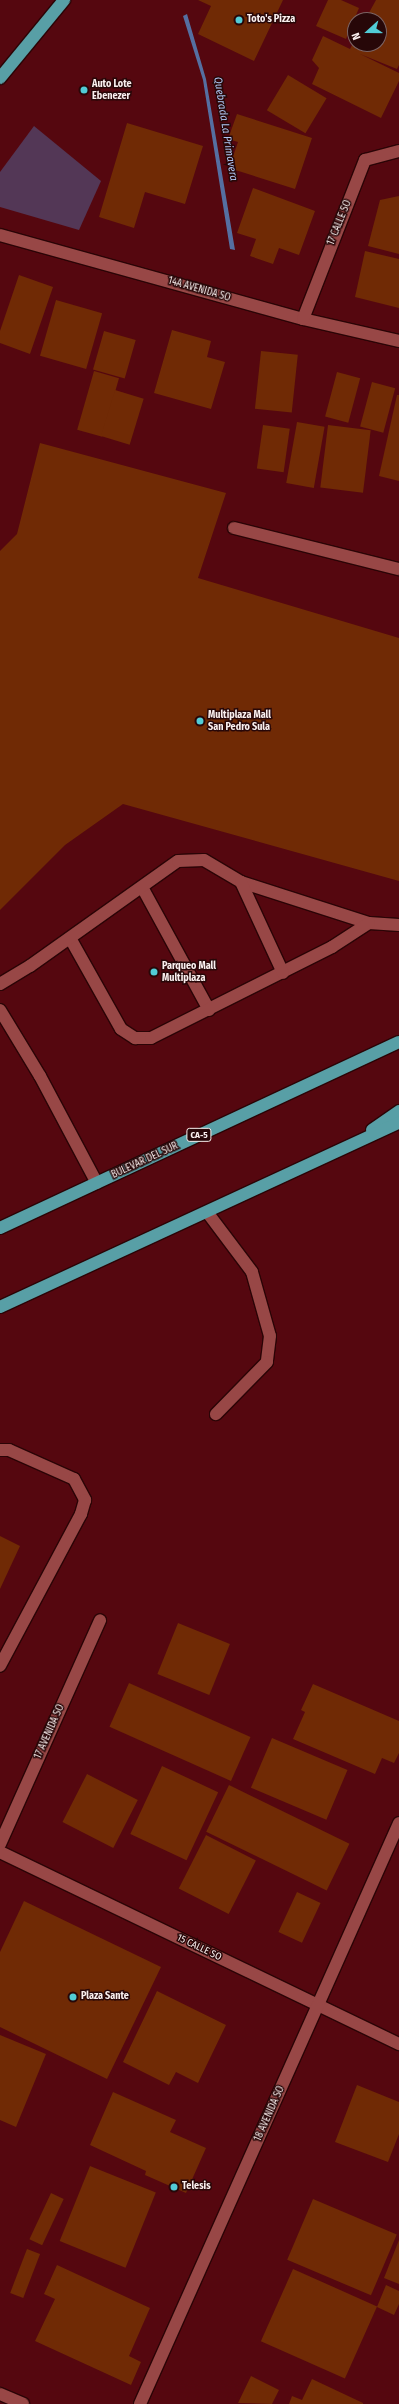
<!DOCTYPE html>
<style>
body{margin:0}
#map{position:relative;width:399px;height:2404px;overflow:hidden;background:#55070f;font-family:"Fira Sans Condensed",sans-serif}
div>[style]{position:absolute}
.green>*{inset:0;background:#533756}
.water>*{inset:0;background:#556fa1}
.building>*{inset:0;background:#702a05;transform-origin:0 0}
.roads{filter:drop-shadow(1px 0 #2b0406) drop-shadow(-1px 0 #2b0406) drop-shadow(0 1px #2b0406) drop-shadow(0 -1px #2b0406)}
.service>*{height:12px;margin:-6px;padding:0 6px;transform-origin:6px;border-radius:6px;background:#984746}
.minor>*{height:12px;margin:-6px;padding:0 6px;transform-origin:6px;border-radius:6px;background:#984746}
.trunk>*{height:12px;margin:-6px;padding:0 6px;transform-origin:6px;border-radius:6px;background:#589fa6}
.dots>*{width:11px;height:11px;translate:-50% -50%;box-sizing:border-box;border:2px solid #270708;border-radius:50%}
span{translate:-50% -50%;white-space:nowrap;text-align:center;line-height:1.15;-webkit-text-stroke:3px #270708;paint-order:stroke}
.shield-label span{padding:1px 3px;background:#270708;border:1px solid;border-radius:3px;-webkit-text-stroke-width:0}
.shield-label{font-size:9px;color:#faf0ef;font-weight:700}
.poi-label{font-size:10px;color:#faf0ef;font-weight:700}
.left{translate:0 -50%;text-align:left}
.street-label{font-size:10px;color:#faf0ef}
.water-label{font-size:11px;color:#b0c8f5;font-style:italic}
.north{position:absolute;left:347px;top:12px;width:40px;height:40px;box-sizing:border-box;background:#270708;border:1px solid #7b6464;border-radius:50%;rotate:249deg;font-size:11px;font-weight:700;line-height:16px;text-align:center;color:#faf0ef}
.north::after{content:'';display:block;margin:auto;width:14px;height:18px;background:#52ccd6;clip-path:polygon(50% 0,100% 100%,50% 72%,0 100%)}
</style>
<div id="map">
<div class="green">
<div style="clip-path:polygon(34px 126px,101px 181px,79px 230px,0 207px,0 172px)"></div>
</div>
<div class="water">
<div style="clip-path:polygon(187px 14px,206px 79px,235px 250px,230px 249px,203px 80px,183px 16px)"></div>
</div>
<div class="building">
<div style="clip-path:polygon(198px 0,283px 0,254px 61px,198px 34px,211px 6px)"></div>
<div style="clip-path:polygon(328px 0,341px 0,359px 8px,346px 39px,316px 26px)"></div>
<div style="clip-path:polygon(376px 0,399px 0,399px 65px,397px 69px,360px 54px,399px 73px,399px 81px,381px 118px,312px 84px,319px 68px,312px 60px,323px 36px,350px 49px,355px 39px,355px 44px,379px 44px,379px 20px,365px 20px)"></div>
<div style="left:288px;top:75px;width:45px;height:41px;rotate:31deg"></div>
<div style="clip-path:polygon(237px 114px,312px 138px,295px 189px,229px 168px,238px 142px,228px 139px)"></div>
<div style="clip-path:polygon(127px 123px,203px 146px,185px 204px,145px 192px,134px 228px,99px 217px)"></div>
<div style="clip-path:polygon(253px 188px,315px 211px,299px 255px,279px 248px,273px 264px,250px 256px,256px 239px,237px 233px)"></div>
<div style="clip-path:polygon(399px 196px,399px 254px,368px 246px,380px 200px)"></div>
<div style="clip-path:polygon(365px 251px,399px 259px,399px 308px,355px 297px)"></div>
<div style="clip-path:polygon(19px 275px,53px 287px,30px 354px,0 343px,0 331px)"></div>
<div style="left:56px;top:300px;width:48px;height:58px;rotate:16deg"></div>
<div style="clip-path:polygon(172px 330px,211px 341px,207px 357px,225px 362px,211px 409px,154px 393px)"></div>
<div style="left:104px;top:331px;width:33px;height:40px;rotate:16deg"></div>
<div style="left:261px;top:351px;width:37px;height:58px;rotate:6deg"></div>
<div style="left:94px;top:371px;width:26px;height:61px;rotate:16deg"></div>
<div style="left:337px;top:372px;width:24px;height:46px;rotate:15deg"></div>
<div style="left:372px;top:382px;width:24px;height:46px;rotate:15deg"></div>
<div style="left:115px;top:390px;width:30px;height:48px;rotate:17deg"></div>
<div style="clip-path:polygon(397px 395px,399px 395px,399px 481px,379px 476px)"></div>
<div style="left:297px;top:422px;width:28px;height:62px;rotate:10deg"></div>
<div style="left:263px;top:425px;width:27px;height:44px;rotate:8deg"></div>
<div style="left:328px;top:425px;width:43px;height:63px;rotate:7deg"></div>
<div style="clip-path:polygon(40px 443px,226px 493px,198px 578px,399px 638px,399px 881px,123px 804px,65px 845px,0 910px,0 551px,17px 534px)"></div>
<div style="clip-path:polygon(0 1536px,20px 1546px,0 1589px)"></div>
<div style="left:178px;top:1623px;width:56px;height:55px;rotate:22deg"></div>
<div style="left:129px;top:1683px;width:133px;height:48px;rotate:24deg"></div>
<div style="clip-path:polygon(313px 1684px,399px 1721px,399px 1753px,394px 1763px,382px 1758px,375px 1774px,293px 1739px,305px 1712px,301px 1710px)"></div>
<div style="left:272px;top:1738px;width:82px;height:54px;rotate:23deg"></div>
<div style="left:162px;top:1766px;width:62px;height:75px;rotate:25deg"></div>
<div style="left:87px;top:1774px;width:57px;height:54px;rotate:27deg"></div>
<div style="left:229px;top:1785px;width:134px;height:52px;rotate:26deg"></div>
<div style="left:206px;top:1835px;width:56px;height:60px;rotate:27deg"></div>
<div style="left:297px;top:1892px;width:26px;height:44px;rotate:25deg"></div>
<div style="clip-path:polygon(24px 1901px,161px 1967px,107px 2079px,0 2027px,0 1952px)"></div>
<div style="clip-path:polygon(157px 1991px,226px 2025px,198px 2083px,176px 2072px,169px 2085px,123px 2062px)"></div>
<div style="clip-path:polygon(0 2035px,46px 2054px,16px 2127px,0 2120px)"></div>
<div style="clip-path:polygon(357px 2085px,399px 2102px,399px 2134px,388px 2162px,335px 2142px)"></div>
<div style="clip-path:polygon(113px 2092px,176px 2120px,170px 2132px,206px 2148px,186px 2193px,145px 2175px,146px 2171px,90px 2145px)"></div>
<div style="left:90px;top:2166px;width:71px;height:81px;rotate:22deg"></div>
<div style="left:51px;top:2193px;width:14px;height:51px;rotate:25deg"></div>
<div style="left:313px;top:2199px;width:91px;height:66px;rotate:23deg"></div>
<div style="clip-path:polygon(399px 2240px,399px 2284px,384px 2278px)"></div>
<div style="left:27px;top:2249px;width:14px;height:47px;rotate:21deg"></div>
<div style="clip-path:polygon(57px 2265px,150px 2308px,129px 2356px,141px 2362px,131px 2385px,35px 2341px,55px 2299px,44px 2294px)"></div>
<div style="left:293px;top:2269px;width:92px;height:79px;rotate:24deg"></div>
<div style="clip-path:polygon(386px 2285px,399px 2291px,399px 2304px,394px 2315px,377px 2307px)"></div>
<div style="clip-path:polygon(251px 2376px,279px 2390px,272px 2404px,238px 2403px)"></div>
<div style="clip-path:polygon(312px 2379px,363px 2403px,363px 2404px,289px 2404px,292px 2396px,302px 2400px)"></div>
</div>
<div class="roads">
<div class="service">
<div style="left:234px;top:528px;width:170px;rotate:14deg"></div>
<div style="left:241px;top:882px;width:134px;rotate:17.8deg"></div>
<div style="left:369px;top:923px;width:30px;rotate:4deg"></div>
<div style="left:142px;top:887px;width:140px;rotate:61.4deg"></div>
<div style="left:70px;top:938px;width:104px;rotate:60.7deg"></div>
<div style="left:121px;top:1029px;width:17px;rotate:33deg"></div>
<div style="left:135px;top:1038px;width:16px"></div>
<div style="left:151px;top:1038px;width:203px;rotate:-26.7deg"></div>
<div style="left:332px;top:947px;width:44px;rotate:-33deg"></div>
<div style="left:0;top:984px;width:35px;rotate:-31deg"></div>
<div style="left:30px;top:966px;width:181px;rotate:-35.4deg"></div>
<div style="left:178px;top:861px;width:26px;rotate:-2deg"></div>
<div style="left:204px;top:860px;width:43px;rotate:30.7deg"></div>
<div style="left:241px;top:882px;width:100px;rotate:65.2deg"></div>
<div style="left:0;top:1010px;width:77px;rotate:58.8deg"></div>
<div style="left:40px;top:1076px;width:121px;rotate:62deg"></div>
<div style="left:207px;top:1212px;width:75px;rotate:53.1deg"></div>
<div style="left:252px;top:1272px;width:66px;rotate:74.3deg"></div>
<div style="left:270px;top:1336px;width:26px;rotate:97deg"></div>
<div style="left:267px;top:1362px;width:73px;rotate:134.4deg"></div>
<div style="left:0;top:1450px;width:9px"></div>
<div style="left:9px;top:1450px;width:71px;rotate:24deg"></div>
<div style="left:74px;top:1479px;width:24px;rotate:62deg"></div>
<div style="left:85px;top:1500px;width:15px;rotate:106deg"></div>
<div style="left:81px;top:1514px;width:172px;rotate:118.1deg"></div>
</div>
<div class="minor">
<div style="left:0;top:235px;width:314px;rotate:15.5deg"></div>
<div style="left:303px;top:319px;width:98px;rotate:12.9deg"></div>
<div style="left:303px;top:319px;width:171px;rotate:-68.7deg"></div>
<div style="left:365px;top:160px;width:35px;rotate:-15deg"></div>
<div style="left:0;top:1844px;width:245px;rotate:-65.9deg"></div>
<div style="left:0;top:1852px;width:443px;rotate:25.7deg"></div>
<div style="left:0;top:2394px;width:25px;rotate:23deg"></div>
<div style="left:140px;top:2404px;width:636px;rotate:-65.97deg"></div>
</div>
<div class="trunk">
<div style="left:0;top:78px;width:101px;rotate:-50.6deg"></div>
<div style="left:372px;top:1130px;width:33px;rotate:-35deg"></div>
<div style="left:0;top:1228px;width:440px;rotate:-25deg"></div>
<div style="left:0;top:1307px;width:439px;rotate:-24.8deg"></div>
</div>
</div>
<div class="dots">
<div style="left:239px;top:20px;background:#52ccd6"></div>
<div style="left:84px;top:90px;background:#52ccd6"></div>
<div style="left:200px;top:721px;background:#52ccd6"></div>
<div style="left:154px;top:972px;background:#52ccd6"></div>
<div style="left:73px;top:1997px;background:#52ccd6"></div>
<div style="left:174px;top:2187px;background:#52ccd6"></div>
</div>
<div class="shield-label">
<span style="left:199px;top:1135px">CA-5</span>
</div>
<div class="poi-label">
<span class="left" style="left:247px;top:20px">Toto's Pizza</span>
<span class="left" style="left:92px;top:90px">Auto Lote<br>Ebenezer</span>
<span class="left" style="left:208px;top:721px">Multiplaza Mall<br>San Pedro Sula</span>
<span class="left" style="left:162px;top:972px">Parqueo Mall<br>Multiplaza</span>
<span class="left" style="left:81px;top:1997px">Plaza Sante</span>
<span class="left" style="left:182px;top:2187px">Telesis</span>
</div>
<div class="street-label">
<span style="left:340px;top:223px;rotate:-68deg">17 CALLE SO</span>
<span style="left:199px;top:290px;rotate:16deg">14A AVENIDA SO</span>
<span style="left:145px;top:1161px;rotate:-25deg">BULEVAR DEL SUR</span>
<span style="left:50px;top:1732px;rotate:-66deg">17 AVENIDA SO</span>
<span style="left:199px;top:1948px;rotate:26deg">15 CALLE SO</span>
<span style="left:270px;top:2114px;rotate:-66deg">18 AVENIDA SO</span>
</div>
<div class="water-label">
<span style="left:225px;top:129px;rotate:81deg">Quebrada La Primavera</span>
</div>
<div class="north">N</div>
</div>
